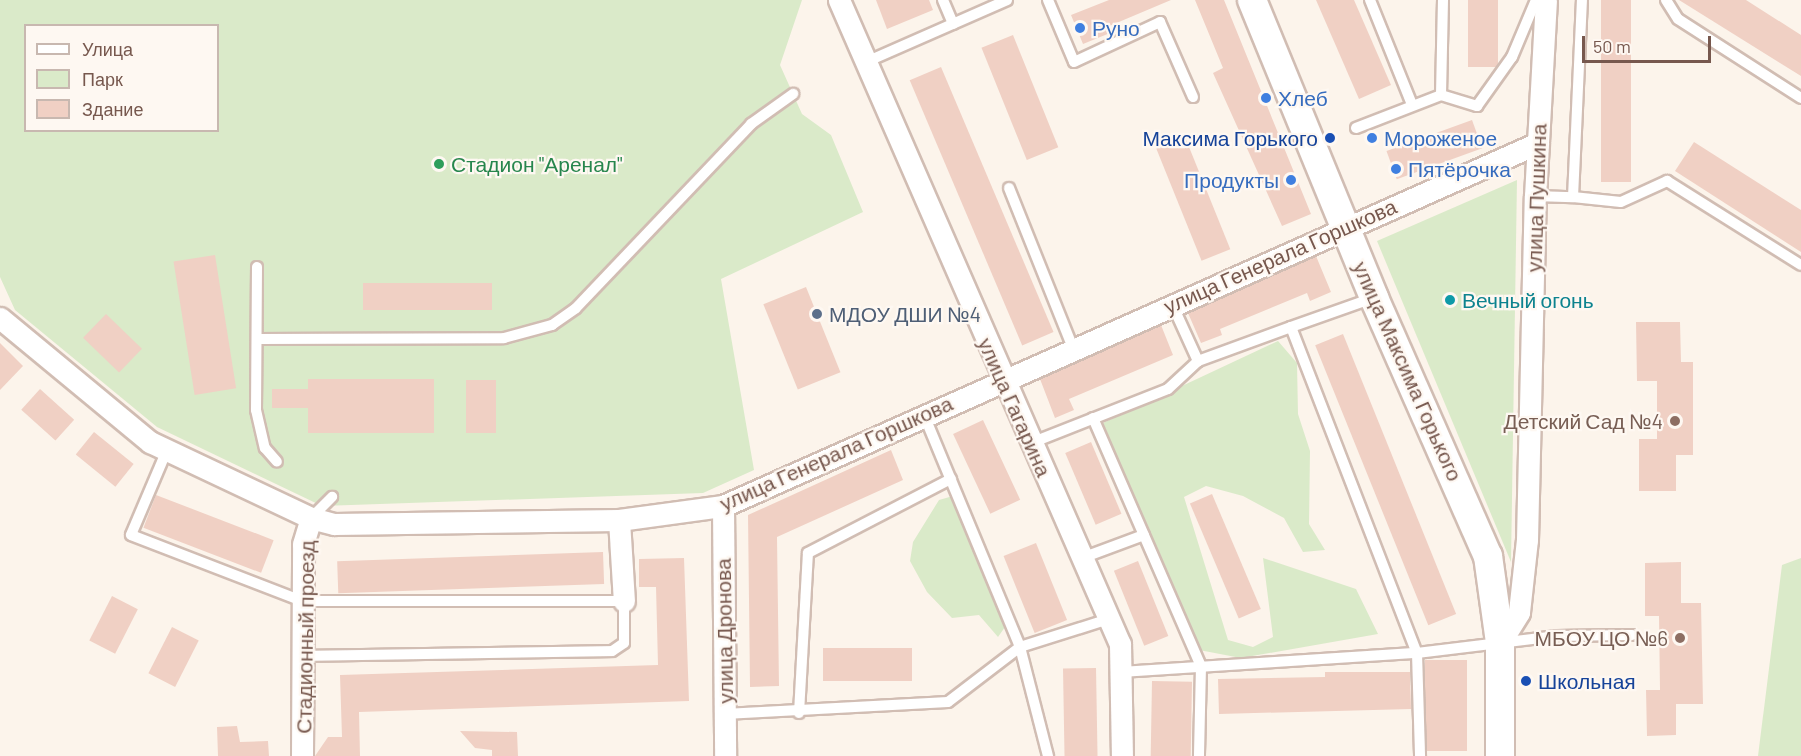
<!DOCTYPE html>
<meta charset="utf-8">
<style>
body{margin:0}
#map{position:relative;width:1801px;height:756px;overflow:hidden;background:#fcf4eb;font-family:Barlow,sans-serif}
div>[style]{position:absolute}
.green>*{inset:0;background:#daeac9}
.building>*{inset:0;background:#f0d0c4;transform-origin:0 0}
.roads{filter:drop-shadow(2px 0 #d1bdb3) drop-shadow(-2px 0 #d1bdb3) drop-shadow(0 2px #d1bdb3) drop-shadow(0 -2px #d1bdb3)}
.lane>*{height:10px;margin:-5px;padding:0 5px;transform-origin:5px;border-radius:5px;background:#fff}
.street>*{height:21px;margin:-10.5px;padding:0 10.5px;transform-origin:10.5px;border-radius:10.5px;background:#fff}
.secondary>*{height:28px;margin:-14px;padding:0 14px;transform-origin:14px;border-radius:14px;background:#fff}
.dots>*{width:16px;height:16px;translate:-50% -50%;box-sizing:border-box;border:3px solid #fef8f2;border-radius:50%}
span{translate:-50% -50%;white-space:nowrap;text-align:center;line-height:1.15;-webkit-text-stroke:4.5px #fef8f2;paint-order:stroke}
.shop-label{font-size:21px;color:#366cbe}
.left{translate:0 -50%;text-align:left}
.right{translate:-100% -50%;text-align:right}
.transit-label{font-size:21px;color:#164399}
.leisure-label{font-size:21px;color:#27864d}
.street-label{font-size:21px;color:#77584e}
.culture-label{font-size:21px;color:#0d838f}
.service-label{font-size:21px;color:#4e5e75}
.education-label{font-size:21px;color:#785e54}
.legend{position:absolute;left:24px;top:24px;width:195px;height:108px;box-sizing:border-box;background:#fef8f2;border:2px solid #c8b8b0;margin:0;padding:8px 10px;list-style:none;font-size:18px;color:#77584e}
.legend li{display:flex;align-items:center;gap:12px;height:30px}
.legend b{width:30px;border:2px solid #c8b8b0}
.scale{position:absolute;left:1582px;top:36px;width:129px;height:27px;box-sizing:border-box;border:3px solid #77584e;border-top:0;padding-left:8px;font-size:18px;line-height:21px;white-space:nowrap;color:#77584e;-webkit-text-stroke:4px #fef8f2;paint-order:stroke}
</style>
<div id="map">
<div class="green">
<div style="clip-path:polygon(evenodd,0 0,802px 0,780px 65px,802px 114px,831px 135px,863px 212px,721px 279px,754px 470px,703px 493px,322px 506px,157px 427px,15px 310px,0 277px,0 0,26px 26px,218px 26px,218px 130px,26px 130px,26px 26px)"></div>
<div style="clip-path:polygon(1517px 180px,1511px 562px,1377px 241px)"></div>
<div style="clip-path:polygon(1278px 341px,1297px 363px,1298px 414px,1310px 451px,1309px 524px,1325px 550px,1303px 552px,1284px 518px,1243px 496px,1206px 486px,1184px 497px,1228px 640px,1253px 647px,1273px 637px,1263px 558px,1356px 589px,1378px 634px,1241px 658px,1199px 650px,1103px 423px)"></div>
<div style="clip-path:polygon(953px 496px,1005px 627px,998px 637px,979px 615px,952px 618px,927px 592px,910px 561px,913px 542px,939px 500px)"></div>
<div style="clip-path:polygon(1801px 558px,1801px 756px,1758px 756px,1782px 565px)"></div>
</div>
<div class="building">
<div style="clip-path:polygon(876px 0,929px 0,933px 10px,887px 29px)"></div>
<div style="clip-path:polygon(1109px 0,1171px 0,1107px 27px,1110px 33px,1083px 44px,1071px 15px)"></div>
<div style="clip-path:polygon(1195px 0,1224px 0,1311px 214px,1282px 226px,1213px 73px,1223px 68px)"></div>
<div style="clip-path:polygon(1316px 0,1354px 0,1391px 85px,1359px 99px)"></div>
<div style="left:1468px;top:0;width:30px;height:67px"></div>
<div style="left:1601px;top:0;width:30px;height:182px"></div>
<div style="clip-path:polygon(1679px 0,1746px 0,1801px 35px,1801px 76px)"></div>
<div style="left:1013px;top:35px;width:121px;height:34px;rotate:68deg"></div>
<div style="left:941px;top:67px;width:288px;height:34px;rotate:67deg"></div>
<div style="left:1472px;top:120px;width:30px;height:91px;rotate:70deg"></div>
<div style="left:1185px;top:137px;width:121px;height:31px;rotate:68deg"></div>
<div style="clip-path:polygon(1694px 142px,1801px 210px,1801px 252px,1675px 171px)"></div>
<div style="left:215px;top:255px;width:135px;height:42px;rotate:81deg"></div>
<div style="clip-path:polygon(1316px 256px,1331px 292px,1310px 301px,1307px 293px,1220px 329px,1222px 335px,1201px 343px,1188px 313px)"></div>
<div style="left:363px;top:283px;width:129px;height:27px"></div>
<div style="left:806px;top:287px;width:92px;height:46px;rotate:68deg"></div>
<div style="left:106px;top:314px;width:50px;height:33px;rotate:44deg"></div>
<div style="clip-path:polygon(1636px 322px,1680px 322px,1681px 362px,1693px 362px,1693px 455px,1676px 455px,1676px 491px,1639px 491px,1639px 439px,1657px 439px,1657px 381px,1637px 381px)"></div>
<div style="clip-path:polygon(1161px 325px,1173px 355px,1069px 399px,1074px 410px,1055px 418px,1040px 379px)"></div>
<div style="left:1343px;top:334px;width:302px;height:30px;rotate:68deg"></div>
<div style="clip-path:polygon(0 343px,23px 366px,0 390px)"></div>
<div style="clip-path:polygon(308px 379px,434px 379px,434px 433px,308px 433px,308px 408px,272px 408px,272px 389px,308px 389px)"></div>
<div style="left:466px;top:380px;width:30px;height:53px"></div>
<div style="left:40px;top:389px;width:46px;height:28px;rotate:42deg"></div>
<div style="left:983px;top:420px;width:88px;height:33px;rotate:65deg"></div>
<div style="left:94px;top:432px;width:51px;height:29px;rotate:39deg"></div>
<div style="left:1091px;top:442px;width:78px;height:28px;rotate:67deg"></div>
<div style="clip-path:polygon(891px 450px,903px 480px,777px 537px,779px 686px,750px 687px,748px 515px)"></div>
<div style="left:1212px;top:494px;width:125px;height:24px;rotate:67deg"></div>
<div style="left:156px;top:495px;width:126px;height:35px;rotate:21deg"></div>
<div style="left:1036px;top:543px;width:83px;height:35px;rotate:68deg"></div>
<div style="left:603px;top:552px;width:32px;height:266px;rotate:88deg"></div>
<div style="clip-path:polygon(684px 558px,689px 701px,359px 712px,360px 756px,315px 756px,328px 737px,342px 737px,340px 675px,658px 665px,656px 587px,639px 587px,639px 559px)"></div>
<div style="left:1138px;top:561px;width:81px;height:26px;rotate:68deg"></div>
<div style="clip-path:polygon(1681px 562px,1681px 603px,1701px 603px,1703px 704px,1676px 704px,1676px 735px,1647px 736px,1646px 690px,1660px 690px,1659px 616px,1645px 616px,1645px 563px)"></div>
<div style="left:112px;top:596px;width:29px;height:50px;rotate:27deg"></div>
<div style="left:172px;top:627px;width:30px;height:52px;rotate:27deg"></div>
<div style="left:823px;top:648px;width:89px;height:33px"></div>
<div style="left:1467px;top:660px;width:91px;height:42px;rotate:90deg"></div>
<div style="left:1096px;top:668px;width:88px;height:33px;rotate:89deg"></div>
<div style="clip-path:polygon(1325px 672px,1410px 672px,1411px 709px,1219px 714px,1218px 679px,1325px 677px)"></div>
<div style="left:1152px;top:681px;width:40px;height:75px;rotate:1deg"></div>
<div style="clip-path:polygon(237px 726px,240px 742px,268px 741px,269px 756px,218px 756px,217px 727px)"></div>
<div style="clip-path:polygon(460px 731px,517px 732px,518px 756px,492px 756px,492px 750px,475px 748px)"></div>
</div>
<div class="roads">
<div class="lane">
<div style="left:943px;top:0;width:26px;rotate:67deg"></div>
<div style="left:1048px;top:0;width:67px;rotate:67.2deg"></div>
<div style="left:1074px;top:62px;width:95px;rotate:-24.9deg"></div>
<div style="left:1160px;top:22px;width:82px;rotate:66.3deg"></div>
<div style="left:1370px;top:0;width:110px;rotate:68.1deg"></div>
<div style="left:1666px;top:0;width:22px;rotate:58deg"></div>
<div style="left:1678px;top:19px;width:146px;rotate:32.7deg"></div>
<div style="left:866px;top:62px;width:154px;rotate:-23.7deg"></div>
<div style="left:1441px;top:95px;width:95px;rotate:-88.8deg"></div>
<div style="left:1356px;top:128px;width:91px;rotate:-21.2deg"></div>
<div style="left:1441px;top:95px;width:38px;rotate:17deg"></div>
<div style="left:1477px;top:106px;width:60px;rotate:-54.5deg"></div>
<div style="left:1512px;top:57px;width:62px;rotate:-67.2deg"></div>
<div style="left:1009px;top:188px;width:172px;rotate:68.2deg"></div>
<div style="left:1535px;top:196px;width:38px;rotate:2deg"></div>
<div style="left:1573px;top:197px;width:197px;rotate:-87.4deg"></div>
<div style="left:1573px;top:197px;width:48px;rotate:5.9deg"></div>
<div style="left:1621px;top:202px;width:51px;rotate:-24.5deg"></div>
<div style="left:1667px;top:181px;width:158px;rotate:32.1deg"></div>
<div style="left:257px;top:267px;width:143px;rotate:90.4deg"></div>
<div style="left:256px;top:410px;width:39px;rotate:77deg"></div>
<div style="left:265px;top:448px;width:18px;rotate:49deg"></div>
<div style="left:1373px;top:298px;width:87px;rotate:160.5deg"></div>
<div style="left:1291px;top:327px;width:350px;rotate:68.9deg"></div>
<div style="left:1417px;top:653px;width:103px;rotate:88.3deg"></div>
<div style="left:1172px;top:304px;width:63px;rotate:65.5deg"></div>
<div style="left:1198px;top:361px;width:99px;rotate:-20.1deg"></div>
<div style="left:257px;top:339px;width:247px;rotate:-0.2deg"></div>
<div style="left:504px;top:338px;width:50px;rotate:-15.2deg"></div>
<div style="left:552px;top:325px;width:29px;rotate:-35deg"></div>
<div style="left:576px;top:308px;width:254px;rotate:-46.4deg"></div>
<div style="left:751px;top:124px;width:52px;rotate:-35.5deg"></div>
<div style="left:924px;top:415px;width:251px;rotate:67.5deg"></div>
<div style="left:1020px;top:647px;width:113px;rotate:75.6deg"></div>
<div style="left:1093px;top:418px;width:270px;rotate:66.5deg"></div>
<div style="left:1201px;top:666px;width:90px;rotate:91.3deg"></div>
<div style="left:1031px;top:443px;width:147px;rotate:-21.5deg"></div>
<div style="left:1168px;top:389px;width:41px;rotate:-43deg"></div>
<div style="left:167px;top:450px;width:92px;rotate:113deg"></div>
<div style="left:131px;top:535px;width:183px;rotate:21.1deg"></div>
<div style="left:302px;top:601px;width:322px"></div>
<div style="left:624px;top:601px;width:42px;rotate:90deg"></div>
<div style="left:624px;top:643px;width:14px;rotate:146deg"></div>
<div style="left:612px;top:651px;width:309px;rotate:179.1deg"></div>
<div style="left:311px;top:518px;width:30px;rotate:-45deg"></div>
<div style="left:1082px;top:558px;width:66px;rotate:-20.4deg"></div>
<div style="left:1121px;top:672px;width:297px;rotate:-3.7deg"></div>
<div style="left:1417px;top:653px;width:141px;rotate:-6.9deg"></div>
<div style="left:1557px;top:636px;width:75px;rotate:-0.8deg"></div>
<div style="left:799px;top:713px;width:160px;rotate:-86.8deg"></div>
<div style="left:808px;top:553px;width:161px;rotate:-27.4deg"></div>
<div style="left:725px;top:714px;width:223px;rotate:-3.1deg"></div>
<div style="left:948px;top:702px;width:91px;rotate:-37.4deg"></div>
<div style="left:1020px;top:647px;width:93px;rotate:-17.5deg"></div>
</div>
<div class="street">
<div style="left:839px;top:0;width:703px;rotate:66.43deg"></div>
<div style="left:1120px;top:644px;width:112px;rotate:89deg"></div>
<div style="left:0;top:318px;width:195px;rotate:39.6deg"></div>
<div style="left:150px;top:442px;width:178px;rotate:25.3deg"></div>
<div style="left:311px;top:518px;width:24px;rotate:15deg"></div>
<div style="left:334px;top:524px;width:285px;rotate:-0.8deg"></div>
<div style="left:619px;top:520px;width:105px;rotate:-7.7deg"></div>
<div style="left:723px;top:506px;width:892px;rotate:-24.01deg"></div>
<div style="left:723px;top:506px;width:250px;rotate:89.5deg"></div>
<div style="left:619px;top:520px;width:81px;rotate:86.5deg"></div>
<div style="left:1500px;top:643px;width:36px;rotate:-58deg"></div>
<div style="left:1519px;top:612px;width:72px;rotate:-83.7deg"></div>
<div style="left:1527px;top:540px;width:344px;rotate:-88.7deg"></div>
<div style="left:1535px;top:196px;width:196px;rotate:-86.8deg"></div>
<div style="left:302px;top:756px;width:212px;rotate:-89.7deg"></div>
<div style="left:303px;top:544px;width:27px;rotate:-73deg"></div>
</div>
<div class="secondary">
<div style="left:1252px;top:0;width:322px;rotate:67.7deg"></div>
<div style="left:1374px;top:298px;width:282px;rotate:66.2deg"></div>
<div style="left:1488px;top:556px;width:88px;rotate:82.1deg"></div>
<div style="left:1500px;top:643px;width:113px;rotate:90deg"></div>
</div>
</div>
<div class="dots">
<div style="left:1080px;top:28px;background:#3f7fe0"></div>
<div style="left:1266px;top:98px;background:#3f7fe0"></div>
<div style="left:1330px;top:138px;background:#1a4fb4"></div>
<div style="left:1372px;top:138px;background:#3f7fe0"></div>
<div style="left:439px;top:164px;background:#2e9e5b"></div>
<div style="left:1396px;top:169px;background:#3f7fe0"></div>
<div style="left:1291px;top:180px;background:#3f7fe0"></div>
<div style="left:1450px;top:300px;background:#0f9aa8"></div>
<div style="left:817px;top:314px;background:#5c6f8a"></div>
<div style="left:1675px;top:421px;background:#8d6e63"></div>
<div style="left:1680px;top:638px;background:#8d6e63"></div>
<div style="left:1526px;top:681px;background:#1a4fb4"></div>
</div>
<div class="shop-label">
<span class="left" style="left:1092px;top:28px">Руно</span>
<span class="left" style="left:1278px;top:98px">Хлеб</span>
<span class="left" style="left:1384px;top:138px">Мороженое</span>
<span class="left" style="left:1408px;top:169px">Пятёрочка</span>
<span class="right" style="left:1279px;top:180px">Продукты</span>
</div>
<div class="transit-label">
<span class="right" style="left:1318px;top:138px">Максима Горького</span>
<span class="left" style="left:1538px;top:681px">Школьная</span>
</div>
<div class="leisure-label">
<span class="left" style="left:451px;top:164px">Стадион "Аренал"</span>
</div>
<div class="street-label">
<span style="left:1536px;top:198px;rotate:-88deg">улица Пушкина</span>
<span style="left:1280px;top:256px;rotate:-24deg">улица Генерала Горшкова</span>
<span style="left:1408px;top:371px;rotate:66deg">улица Максима Горького</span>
<span style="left:1015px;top:407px;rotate:66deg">улица Гагарина</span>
<span style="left:836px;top:453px;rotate:-24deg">улица Генерала Горшкова</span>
<span style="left:724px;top:631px;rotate:-91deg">улица Дронова</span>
<span style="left:305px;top:637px;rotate:-89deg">Стадионный проезд</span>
</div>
<div class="culture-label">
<span class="left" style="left:1462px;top:300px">Вечный огонь</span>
</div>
<div class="service-label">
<span class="left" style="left:829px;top:314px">МДОУ ДШИ №4</span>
</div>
<div class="education-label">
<span class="right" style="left:1663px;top:421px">Детский Сад №4</span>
<span class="right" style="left:1668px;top:638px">МБОУ ЦО №6</span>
</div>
<ul class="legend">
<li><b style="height:8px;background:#fff"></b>Улица</li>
<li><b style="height:16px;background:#daeac9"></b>Парк</li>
<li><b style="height:16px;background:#f0d0c4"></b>Здание</li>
</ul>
<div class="scale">50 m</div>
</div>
